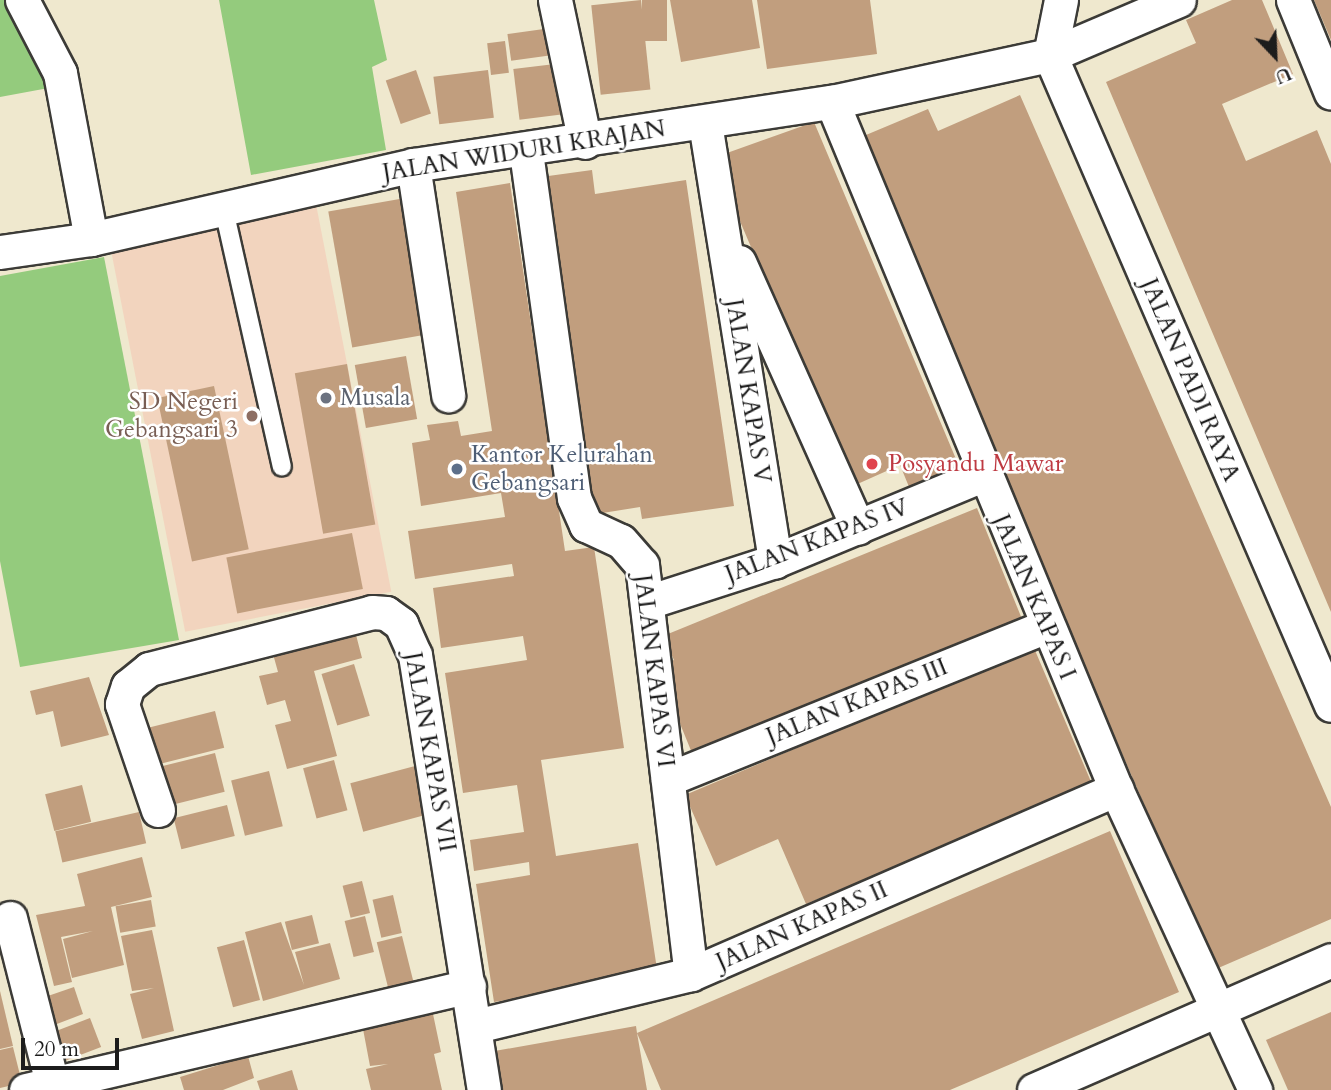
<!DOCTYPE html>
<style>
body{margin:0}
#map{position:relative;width:1331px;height:1090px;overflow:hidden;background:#efe8ce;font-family:Cardo,serif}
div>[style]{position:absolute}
.built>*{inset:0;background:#f2d4be;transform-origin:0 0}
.green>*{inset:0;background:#94cb7d}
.building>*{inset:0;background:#c19e7e;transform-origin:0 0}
.roads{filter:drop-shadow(2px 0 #3c3b37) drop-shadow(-2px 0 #3c3b37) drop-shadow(0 2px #3c3b37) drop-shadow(0 -2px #3c3b37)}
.lane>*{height:18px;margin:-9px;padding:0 9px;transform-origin:9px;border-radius:9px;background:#fff}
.street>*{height:33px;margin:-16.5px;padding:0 16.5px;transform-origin:16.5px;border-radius:16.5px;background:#fff}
.dots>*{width:19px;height:19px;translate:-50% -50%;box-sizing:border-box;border:4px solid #fff;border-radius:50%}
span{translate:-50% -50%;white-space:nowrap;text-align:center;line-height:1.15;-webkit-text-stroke:5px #fff;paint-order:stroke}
.street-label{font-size:24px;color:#1c1c1c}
.worship-label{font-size:24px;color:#5b616d}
.left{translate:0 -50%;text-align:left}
.education-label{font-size:24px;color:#785e54}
.right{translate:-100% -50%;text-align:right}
.service-label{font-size:24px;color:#4e5e75}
.health-label{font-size:24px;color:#be3a42}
.north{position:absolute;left:1240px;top:21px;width:70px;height:70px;-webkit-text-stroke:5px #fff;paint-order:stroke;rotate:157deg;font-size:19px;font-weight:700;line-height:28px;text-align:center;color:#1c1c1c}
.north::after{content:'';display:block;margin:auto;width:24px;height:32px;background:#1c1c1c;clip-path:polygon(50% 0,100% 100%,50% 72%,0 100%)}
.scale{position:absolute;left:21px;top:1038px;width:98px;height:32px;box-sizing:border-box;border:4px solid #1c1c1c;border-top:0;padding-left:9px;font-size:21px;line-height:24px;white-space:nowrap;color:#1c1c1c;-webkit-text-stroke:5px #fff;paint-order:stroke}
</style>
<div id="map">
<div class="built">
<div style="left:315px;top:199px;width:400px;height:210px;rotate:79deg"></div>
</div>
<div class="green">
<div style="clip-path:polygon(0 0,12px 0,54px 87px,0 97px)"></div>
<div style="clip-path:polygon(219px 0,374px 0,387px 60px,372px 67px,386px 150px,251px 175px)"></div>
<div style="clip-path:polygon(104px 257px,179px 640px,20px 667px,0 561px,0 276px)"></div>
</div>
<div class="building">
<div style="left:641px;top:0;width:90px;height:50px;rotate:84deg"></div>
<div style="left:642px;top:0;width:25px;height:41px"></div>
<div style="clip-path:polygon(670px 0,752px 0,760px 48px,681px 62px)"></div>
<div style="clip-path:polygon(757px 0,870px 0,877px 54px,767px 69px)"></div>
<div style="clip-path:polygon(1232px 0,1262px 0,1293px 74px,1222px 104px,1246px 161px,1317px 130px,1331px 164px,1331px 612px,1106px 82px,1196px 43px,1186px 20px)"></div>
<div style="clip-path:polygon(1314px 0,1331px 0,1331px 40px)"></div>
<div style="left:551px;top:28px;width:27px;height:44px;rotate:82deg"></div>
<div style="left:505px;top:41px;width:32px;height:18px;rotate:83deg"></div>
<div style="left:555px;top:64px;width:51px;height:42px;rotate:83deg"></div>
<div style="left:416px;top:70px;width:46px;height:32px;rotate:71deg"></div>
<div style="left:488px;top:70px;width:48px;height:55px;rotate:83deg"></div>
<div style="clip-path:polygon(1020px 95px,1331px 807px,1331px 919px,1216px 969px,854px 140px,928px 109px,938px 131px)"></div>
<div style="clip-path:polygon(814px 122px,964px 478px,914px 499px,900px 465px,853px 486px,713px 158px)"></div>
<div style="clip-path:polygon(592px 170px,595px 194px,686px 180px,734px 506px,642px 519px,640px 507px,590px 515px,541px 177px)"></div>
<div style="clip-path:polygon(510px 183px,565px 551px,594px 547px,624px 748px,541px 760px,556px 856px,638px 843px,658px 976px,494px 1002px,476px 884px,530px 875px,529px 862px,474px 871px,470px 840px,524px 832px,517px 785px,463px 793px,445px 673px,527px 660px,523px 636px,441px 648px,433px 588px,514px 576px,512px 564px,415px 579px,408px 531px,505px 517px,501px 493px,421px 506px,412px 443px,430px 440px,427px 425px,458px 421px,461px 436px,492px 431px,456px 192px)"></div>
<div style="left:411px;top:197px;width:138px;height:84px;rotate:80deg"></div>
<div style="left:406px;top:356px;width:64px;height:52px;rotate:80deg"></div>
<div style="left:347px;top:364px;width:163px;height:53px;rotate:80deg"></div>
<div style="left:214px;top:386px;width:167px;height:58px;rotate:78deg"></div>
<div style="clip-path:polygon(977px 508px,1024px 624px,694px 758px,657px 667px,674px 660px,663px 636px)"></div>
<div style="left:352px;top:533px;width:57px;height:128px;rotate:79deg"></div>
<div style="clip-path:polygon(355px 631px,362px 658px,314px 671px,337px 756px,287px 769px,275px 725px,291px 721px,285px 700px,267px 705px,259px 676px,278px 672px,273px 654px)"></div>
<div style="clip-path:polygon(1034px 648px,1092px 784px,806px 904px,778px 839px,716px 866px,685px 795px)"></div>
<div style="left:354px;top:664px;width:54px;height:34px;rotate:73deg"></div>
<div style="clip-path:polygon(89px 677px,109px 735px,61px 747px,53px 711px,36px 715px,30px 691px)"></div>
<div style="left:215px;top:711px;width:38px;height:76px;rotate:76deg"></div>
<div style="left:215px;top:753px;width:40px;height:57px;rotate:76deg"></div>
<div style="left:334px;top:760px;width:52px;height:32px;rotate:75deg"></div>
<div style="left:415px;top:766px;width:50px;height:67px;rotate:75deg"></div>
<div style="left:269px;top:771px;width:57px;height:39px;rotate:76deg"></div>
<div style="left:82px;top:785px;width:38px;height:38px;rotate:76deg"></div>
<div style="left:227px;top:805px;width:32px;height:55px;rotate:76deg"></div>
<div style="left:139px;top:812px;width:32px;height:86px;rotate:77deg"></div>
<div style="clip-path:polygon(1110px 831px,1179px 992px,950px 1090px,661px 1090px,637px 1033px,647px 1090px,496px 1090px,489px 1052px,636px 1026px,637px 1033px)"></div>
<div style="clip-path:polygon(142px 857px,152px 897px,111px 907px,124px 965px,72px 978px,63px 939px,93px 931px,61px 937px,72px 982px,54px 986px,36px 915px,85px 906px,77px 874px)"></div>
<div style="left:362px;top:881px;width:33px;height:20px;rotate:76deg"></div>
<div style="left:393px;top:895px;width:39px;height:21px;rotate:77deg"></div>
<div style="left:151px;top:900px;width:27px;height:36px;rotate:80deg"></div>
<div style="left:312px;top:915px;width:29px;height:28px;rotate:76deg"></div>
<div style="left:365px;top:916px;width:37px;height:21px;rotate:76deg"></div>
<div style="clip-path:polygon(281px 922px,304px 985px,295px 952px,330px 943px,340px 979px,263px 1001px,245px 932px)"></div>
<div style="clip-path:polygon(152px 930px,174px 1031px,142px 1039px,130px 994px,154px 988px,132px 991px,121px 936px)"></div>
<div style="left:402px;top:936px;width:49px;height:26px;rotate:76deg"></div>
<div style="left:244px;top:940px;width:62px;height:28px;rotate:75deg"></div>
<div style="clip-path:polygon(74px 987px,83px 1014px,49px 1027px,45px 997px)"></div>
<div style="clip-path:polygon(0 991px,13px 1046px,0 1049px)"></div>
<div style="clip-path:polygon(1331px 1012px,1331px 1090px,1288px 1090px,1266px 1040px)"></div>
<div style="clip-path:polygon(433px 1014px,441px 1052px,434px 1054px,442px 1090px,371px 1090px,366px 1069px,388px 1064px,370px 1066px,363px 1029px)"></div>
<div style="left:90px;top:1018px;width:31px;height:44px;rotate:69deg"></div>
<div style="clip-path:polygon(13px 1047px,22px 1083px,0 1088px,0 1050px)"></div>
<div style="clip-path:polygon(248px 1056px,254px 1078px,223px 1090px,184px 1090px,180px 1077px)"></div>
<div style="clip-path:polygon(292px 1070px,298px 1090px,260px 1090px,257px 1081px)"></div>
</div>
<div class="roads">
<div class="lane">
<div style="left:224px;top:210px;width:263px;rotate:77.3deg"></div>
</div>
<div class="street">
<div style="left:22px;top:0;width:82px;rotate:62.5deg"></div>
<div style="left:60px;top:73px;width:169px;rotate:79.4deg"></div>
<div style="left:555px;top:0;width:145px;rotate:78.1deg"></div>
<div style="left:1293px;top:0;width:100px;rotate:67.8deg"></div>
<div style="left:1050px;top:55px;width:708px;rotate:66.62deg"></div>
<div style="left:1050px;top:55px;width:56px;rotate:-78.7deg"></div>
<div style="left:832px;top:102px;width:743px;rotate:67.54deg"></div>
<div style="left:1116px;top:789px;width:332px;rotate:65.2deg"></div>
<div style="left:705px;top:123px;width:444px;rotate:80.9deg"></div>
<div style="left:526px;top:152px;width:349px;rotate:82.1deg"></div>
<div style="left:574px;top:498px;width:30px;rotate:66deg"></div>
<div style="left:586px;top:525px;width:38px;rotate:25deg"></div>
<div style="left:621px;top:541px;width:32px;rotate:49deg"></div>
<div style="left:642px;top:565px;width:412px;rotate:83.2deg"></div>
<div style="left:413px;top:165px;width:233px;rotate:81.3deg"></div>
<div style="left:0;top:252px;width:92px;rotate:-8.1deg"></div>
<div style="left:91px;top:239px;width:330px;rotate:-12.9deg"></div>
<div style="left:413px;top:165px;width:424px;rotate:-8.6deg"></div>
<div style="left:832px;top:102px;width:223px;rotate:-12.2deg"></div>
<div style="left:1050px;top:55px;width:140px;rotate:-23.1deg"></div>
<div style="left:739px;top:262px;width:291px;rotate:65.9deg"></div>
<div style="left:648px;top:602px;width:133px;rotate:-17.9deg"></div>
<div style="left:775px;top:561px;width:225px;rotate:-22.5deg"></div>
<div style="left:668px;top:779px;width:408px;rotate:-22deg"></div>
<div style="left:158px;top:810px;width:112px;rotate:-108.8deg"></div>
<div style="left:122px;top:704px;width:19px;rotate:-72deg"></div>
<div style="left:128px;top:686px;width:27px;rotate:-39deg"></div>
<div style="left:149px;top:669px;width:230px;rotate:-14.3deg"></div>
<div style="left:372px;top:612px;width:14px;rotate:4deg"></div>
<div style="left:386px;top:613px;width:19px;rotate:36deg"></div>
<div style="left:401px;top:624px;width:34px;rotate:66deg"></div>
<div style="left:415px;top:655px;width:440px;rotate:81deg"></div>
<div style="left:10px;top:918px;width:170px;rotate:75.7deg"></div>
<div style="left:476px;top:1026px;width:221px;rotate:-13.6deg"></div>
<div style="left:691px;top:974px;width:464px;rotate:-23.5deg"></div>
<div style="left:26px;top:1090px;width:455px;rotate:-13.2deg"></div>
<div style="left:1034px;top:1090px;width:324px;rotate:-23.6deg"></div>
</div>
</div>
<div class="dots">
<div style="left:326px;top:398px;background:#6b7280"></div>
<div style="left:252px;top:416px;background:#8d6e63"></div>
<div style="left:872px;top:464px;background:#e0444e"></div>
<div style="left:457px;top:469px;background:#5c6f8a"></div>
</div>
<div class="street-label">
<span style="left:524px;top:151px;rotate:-9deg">JALAN WIDURI KRAJAN</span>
<span style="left:1190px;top:380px;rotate:67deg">JALAN PADI RAYA</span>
<span style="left:748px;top:391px;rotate:81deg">JALAN KAPAS V</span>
<span style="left:817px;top:541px;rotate:-21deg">JALAN KAPAS IV</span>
<span style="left:1034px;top:597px;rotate:67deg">JALAN KAPAS I</span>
<span style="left:654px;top:671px;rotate:83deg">JALAN KAPAS VI</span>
<span style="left:857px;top:702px;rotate:-22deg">JALAN KAPAS III</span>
<span style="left:430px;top:752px;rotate:80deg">JALAN KAPAS VII</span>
<span style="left:802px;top:926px;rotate:-24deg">JALAN KAPAS II</span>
</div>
<div class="worship-label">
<span class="left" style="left:340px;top:398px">Musala</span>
</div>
<div class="education-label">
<span class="right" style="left:238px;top:416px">SD Negeri<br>Gebangsari 3</span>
</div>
<div class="service-label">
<span class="left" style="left:471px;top:469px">Kantor Kelurahan<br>Gebangsari</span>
</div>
<div class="health-label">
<span class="left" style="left:888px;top:464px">Posyandu Mawar</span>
</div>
<div class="north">U</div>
<div class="scale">20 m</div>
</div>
